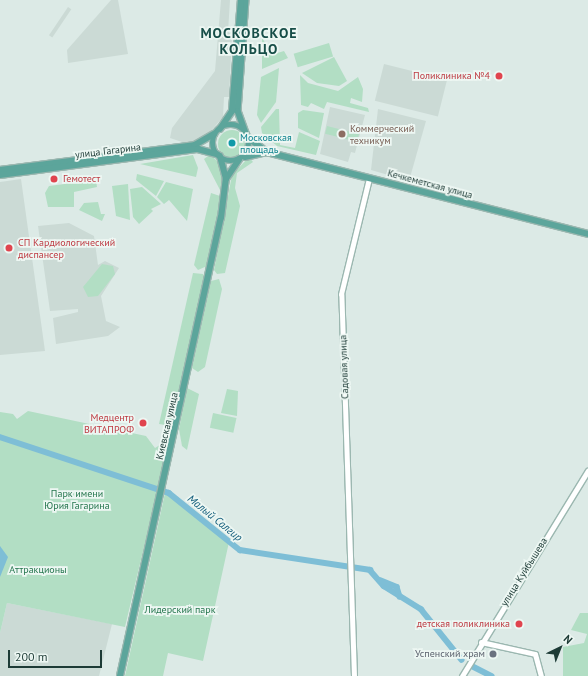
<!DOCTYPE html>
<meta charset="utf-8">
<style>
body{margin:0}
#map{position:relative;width:588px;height:676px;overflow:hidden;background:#dceae6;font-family:"PT Sans",sans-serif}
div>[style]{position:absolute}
.built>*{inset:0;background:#cbdad5;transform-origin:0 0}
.green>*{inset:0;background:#b2dec4;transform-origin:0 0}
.round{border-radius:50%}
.water>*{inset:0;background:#7ebed6}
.river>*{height:5.5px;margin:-2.75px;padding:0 2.75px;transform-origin:2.75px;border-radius:2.75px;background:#7ebed6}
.roads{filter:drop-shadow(1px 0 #9bb7b0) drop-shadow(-1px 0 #9bb7b0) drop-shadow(0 1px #9bb7b0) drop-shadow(0 -1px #9bb7b0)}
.secondary>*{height:5px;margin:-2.5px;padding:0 2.5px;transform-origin:2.5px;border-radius:2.5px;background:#fff}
.primary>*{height:5.5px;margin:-2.75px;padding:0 2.75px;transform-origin:2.75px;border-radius:2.75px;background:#5ca59b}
.primary>.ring{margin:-2.75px;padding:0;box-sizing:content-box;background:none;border:5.5px solid #5ca59b;border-radius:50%}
.dots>*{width:11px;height:11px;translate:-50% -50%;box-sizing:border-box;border:2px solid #edf7f3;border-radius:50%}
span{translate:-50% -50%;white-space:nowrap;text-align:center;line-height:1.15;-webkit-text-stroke:3.5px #edf7f3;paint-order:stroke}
.health-label{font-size:10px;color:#be3a42}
.right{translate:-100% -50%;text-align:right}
.left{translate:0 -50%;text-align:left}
.education-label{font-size:10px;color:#785e54}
.culture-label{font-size:10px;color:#0d838f}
.street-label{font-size:10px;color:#1d3b36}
.park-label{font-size:10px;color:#24754d}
.worship-label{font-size:10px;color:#5b616d}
.water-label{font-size:11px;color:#125d7b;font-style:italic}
.district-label{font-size:14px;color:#174e48;font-weight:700;letter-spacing:1px}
.north{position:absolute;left:540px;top:628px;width:40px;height:40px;-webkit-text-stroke:3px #edf7f3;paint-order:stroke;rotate:43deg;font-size:11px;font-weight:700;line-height:16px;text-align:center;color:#1d3b36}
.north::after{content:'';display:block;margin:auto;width:14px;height:18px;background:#1d3b36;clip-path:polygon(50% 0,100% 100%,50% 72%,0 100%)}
.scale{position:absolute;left:8px;top:650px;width:94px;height:18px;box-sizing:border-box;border:2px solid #1d3b36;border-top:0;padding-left:5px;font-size:12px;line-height:14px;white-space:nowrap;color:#1d3b36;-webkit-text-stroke:3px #edf7f3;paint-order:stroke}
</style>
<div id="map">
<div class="built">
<div style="clip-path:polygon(111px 0,118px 0,128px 54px,68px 63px,67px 50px)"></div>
<div style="clip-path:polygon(221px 0,230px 0,228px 32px,232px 35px,229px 97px,224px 97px,223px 117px,204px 139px,188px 144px,170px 138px,172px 128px,215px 71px)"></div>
<div style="left:68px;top:7px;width:4px;height:34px;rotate:34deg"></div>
<div style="left:384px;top:64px;width:65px;height:38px;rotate:14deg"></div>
<div style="clip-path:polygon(330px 107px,365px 115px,355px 153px,351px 152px,348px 162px,320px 154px)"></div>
<div style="clip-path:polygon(378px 109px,426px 121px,409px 181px,371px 170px)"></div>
<div style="clip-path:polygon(21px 179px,45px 351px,0 355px,0 182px)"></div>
<div style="clip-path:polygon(69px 223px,94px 236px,98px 265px,105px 261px,119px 268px,101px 296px,106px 321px,120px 327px,108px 336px,56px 344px,53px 318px,78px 312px,78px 309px,50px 311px,38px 226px)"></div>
<div style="clip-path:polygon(7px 603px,112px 624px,99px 676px,0 676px,0 633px)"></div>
</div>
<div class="green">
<div style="clip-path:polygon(262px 37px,271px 55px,284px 51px,288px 58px,262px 69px)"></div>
<div style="left:329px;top:43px;width:14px;height:37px;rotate:73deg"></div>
<div style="clip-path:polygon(334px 57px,347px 81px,339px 86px,317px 83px,302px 73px)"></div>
<div style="clip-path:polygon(279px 68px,276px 102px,261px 123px,257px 115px,261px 77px)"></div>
<div style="clip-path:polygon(300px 75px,308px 83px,338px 91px,358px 77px,363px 89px,362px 102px,351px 98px,350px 103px,368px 108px,369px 112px,327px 102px,324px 109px,311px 103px,308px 107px,301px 105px)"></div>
<div style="clip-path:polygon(276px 109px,279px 109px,280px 145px,295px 148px,299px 132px,320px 141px,316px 155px,277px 146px,262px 133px,261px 127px)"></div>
<div style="clip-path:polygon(303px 110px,324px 113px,319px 138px,298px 128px,298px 113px)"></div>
<div style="left:327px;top:126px;width:33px;height:8px;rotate:14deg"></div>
<div class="round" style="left:218px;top:130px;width:28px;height:28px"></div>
<div style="clip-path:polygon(196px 152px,211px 155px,219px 163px,222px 178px,220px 190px,204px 159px,208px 156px)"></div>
<div style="clip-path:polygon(193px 155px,198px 168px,196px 177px,140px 164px)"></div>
<div style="clip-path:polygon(249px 157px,253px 162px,237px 173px,235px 188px,240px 206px,225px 273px,217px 274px,214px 270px,232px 175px)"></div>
<div style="clip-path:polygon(137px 174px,164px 181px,156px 196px,136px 180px)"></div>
<div style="clip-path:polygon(96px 180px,97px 187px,74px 192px,74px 207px,48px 207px,45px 193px,49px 186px)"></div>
<div style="clip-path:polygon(166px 182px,193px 189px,187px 221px,169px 200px,164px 204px,157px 197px)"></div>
<div style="clip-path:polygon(128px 184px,130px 220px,116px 216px,112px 186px)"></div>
<div style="clip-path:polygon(142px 187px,161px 204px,151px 209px,153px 211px,139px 224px,133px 217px,130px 189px)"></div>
<div style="clip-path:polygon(211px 193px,220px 196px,219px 210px,207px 266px,198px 270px,194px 265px)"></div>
<div style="clip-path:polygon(98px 202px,101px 214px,105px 214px,102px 221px,79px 210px,84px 203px)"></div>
<div style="clip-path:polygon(102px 264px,113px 266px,115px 274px,98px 296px,88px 297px,83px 287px)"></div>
<div style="clip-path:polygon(193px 273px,203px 274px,205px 278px,172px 426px,159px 424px)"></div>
<div style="clip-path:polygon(219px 279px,222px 289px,205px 367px,198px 372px,192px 368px,211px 281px)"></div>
<div style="clip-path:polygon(187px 388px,199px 394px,187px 450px,182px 446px,179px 429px)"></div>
<div style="clip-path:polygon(227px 389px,238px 391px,237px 416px,221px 413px)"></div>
<div style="clip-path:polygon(28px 411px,146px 436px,155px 448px,163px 443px,168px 446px,125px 627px,7px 603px,0 633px,0 412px,13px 414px,17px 419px)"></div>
<div style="left:213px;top:413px;width:24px;height:15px;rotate:12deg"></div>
<div style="clip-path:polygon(165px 493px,229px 542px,203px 661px,168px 653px,163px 676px,125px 676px)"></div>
<div style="clip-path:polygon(580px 613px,588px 613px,588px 676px,563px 676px,563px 647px,584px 643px,587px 634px,571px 630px)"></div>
</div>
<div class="water">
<div style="clip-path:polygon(0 546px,8px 557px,0 577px)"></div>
</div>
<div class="river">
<div style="left:0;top:437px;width:178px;rotate:18.3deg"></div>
<div style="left:169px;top:493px;width:91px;rotate:38.8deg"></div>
<div style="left:240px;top:550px;width:132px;rotate:8.7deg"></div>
<div style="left:370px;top:570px;width:21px;rotate:49deg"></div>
<div style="left:384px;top:586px;width:44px;rotate:31.9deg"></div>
<div style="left:421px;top:609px;width:65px;rotate:51.2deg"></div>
<div style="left:380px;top:580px;width:18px;rotate:22deg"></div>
<div style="left:397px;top:587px;width:10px;rotate:73deg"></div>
<div style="left:472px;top:666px;width:22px;rotate:27deg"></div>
</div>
<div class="roads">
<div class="secondary">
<div style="left:481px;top:642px;width:55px;rotate:12.5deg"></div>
<div style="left:535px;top:654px;width:23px;rotate:75deg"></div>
<div style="left:354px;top:676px;width:382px;rotate:-91.9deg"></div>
<div style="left:341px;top:294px;width:119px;rotate:-76.4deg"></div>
<div style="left:462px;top:676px;width:241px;rotate:-58.5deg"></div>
</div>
<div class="primary">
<div style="left:246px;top:0;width:111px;rotate:94.1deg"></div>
<div style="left:238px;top:111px;width:23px;rotate:70deg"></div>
<div class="ring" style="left:213px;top:125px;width:30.5px;height:30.5px"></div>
<div style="left:220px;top:129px;width:22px;rotate:-56deg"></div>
<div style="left:232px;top:111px;width:111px;rotate:-85.4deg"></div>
<div style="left:249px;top:138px;width:23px;rotate:38deg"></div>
<div style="left:267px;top:152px;width:331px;rotate:14.3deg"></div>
<div style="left:245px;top:157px;width:23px;rotate:-13deg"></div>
<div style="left:0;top:170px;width:197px;rotate:-7.3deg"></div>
<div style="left:195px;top:145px;width:22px;rotate:-30deg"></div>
<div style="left:0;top:175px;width:200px;rotate:-7.5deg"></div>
<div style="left:198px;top:149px;width:20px;rotate:15deg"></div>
<div style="left:226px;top:179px;width:23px;rotate:-56deg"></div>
<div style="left:120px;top:676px;width:469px;rotate:-77.6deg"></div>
<div style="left:221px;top:218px;width:39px;rotate:-83deg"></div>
<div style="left:226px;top:179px;width:23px;rotate:-105deg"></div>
</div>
</div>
<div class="dots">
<div style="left:499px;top:76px;background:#e0444e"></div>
<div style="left:342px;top:134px;background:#8d6e63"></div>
<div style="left:232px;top:143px;background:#0f9aa8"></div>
<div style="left:54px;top:179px;background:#e0444e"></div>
<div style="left:9px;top:248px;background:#e0444e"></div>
<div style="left:143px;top:423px;background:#e0444e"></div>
<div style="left:519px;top:624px;background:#e0444e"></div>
<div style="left:493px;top:654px;background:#6b7280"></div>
</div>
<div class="health-label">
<span class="right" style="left:490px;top:76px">Поликлиника №4</span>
<span class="left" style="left:63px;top:179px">Гемотест</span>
<span class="left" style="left:18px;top:248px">СП Кардиологический<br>диспансер</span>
<span class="right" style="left:134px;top:423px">Медцентр<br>ВИТАПРОФ</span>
<span class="right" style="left:510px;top:624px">детская поликлиника</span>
</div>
<div class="education-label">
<span class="left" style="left:350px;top:134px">Коммерческий<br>техникум</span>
</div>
<div class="culture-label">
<span class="left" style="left:240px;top:143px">Московская<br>площадь</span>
</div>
<div class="street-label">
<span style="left:108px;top:151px;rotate:-7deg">улица Гагарина</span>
<span style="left:430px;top:184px;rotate:15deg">Кечкеметская улица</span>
<span style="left:344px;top:367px;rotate:-92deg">Садовая улица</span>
<span style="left:167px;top:426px;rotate:-77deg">Киевская улица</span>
<span style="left:524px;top:572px;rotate:-58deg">улица Куйбышева</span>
</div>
<div class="park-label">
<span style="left:77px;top:499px">Парк имени<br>Юрия Гагарина</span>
<span style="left:38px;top:570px">Аттракционы</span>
<span style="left:180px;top:610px">Лидерский парк</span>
</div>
<div class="worship-label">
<span class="right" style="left:485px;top:654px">Успенский храм</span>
</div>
<div class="water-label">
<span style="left:215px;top:518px;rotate:39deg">Малый Салгир</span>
</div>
<div class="district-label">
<span style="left:249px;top:41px">МОСКОВСКОЕ<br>КОЛЬЦО</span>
</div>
<div class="north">N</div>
<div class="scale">200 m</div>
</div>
